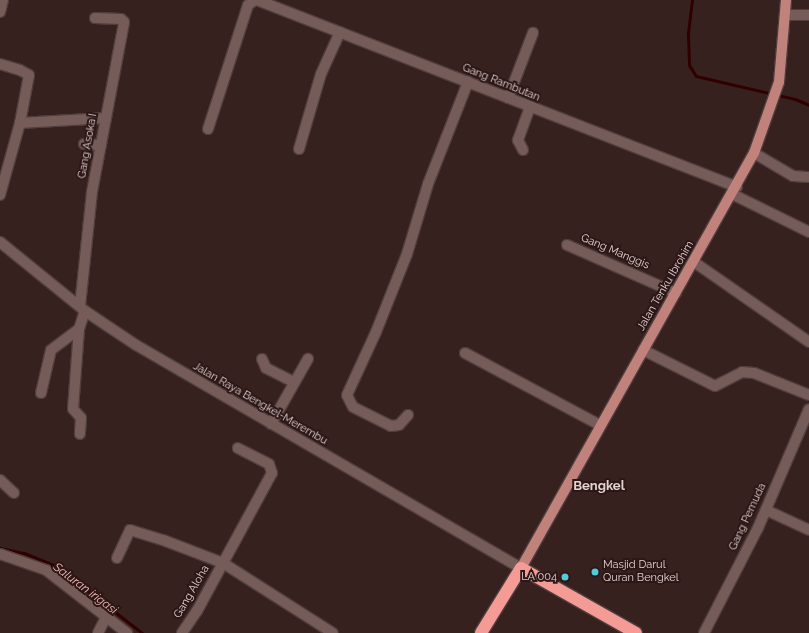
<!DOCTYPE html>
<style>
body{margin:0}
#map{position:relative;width:809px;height:633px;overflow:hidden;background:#37211f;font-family:Raleway,sans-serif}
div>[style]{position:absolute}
.stream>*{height:3px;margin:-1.5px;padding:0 1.5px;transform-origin:1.5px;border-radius:1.5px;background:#300001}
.roads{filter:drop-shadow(1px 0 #503e3d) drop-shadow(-1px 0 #503e3d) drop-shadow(0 1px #503e3d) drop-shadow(0 -1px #503e3d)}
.street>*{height:10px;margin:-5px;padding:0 5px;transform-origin:5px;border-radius:5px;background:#765c59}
.secondary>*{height:10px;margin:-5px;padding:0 5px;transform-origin:5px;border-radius:5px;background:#765c59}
.primary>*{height:10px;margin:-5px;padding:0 5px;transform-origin:5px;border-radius:5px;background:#c1827c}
.highway>*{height:12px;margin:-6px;padding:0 6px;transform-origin:6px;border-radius:6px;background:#f39b94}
.dots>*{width:11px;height:11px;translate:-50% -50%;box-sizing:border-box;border:2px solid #2c1716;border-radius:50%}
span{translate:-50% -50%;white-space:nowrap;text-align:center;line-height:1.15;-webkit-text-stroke:4px #2c1716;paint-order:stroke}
.street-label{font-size:11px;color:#e1d2d0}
.poi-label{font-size:11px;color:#e1d2d0}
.left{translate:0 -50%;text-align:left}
.right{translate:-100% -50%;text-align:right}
.water-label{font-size:12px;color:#f5bab5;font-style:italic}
.quarter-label{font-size:13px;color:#e1d2d0;font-weight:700}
</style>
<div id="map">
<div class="stream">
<div style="left:692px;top:0;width:35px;rotate:97deg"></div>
<div style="left:688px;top:35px;width:30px;rotate:88deg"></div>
<div style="left:689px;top:65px;width:13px;rotate:58deg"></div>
<div style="left:696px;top:76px;width:102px;rotate:13.1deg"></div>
<div style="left:795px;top:99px;width:15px;rotate:23deg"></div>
<div style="left:0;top:548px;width:25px;rotate:12deg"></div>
<div style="left:24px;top:553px;width:35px;rotate:22deg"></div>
<div style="left:56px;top:566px;width:109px;rotate:37.9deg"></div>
</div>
<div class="roads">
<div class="street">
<div style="left:257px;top:0;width:515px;rotate:21.29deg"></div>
<div style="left:0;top:12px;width:12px;rotate:-76deg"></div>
<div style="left:786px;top:15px;width:23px"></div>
<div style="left:0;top:64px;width:21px;rotate:17deg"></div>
<div style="left:20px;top:70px;width:10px;rotate:29deg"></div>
<div style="left:29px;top:75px;width:49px;rotate:100.6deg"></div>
<div style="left:508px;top:98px;width:70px;rotate:-69deg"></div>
<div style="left:208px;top:129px;width:130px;rotate:-72.1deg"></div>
<div style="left:248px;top:5px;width:9px;rotate:-36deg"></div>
<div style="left:84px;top:144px;width:17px;rotate:3deg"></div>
<div style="left:299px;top:149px;width:78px;rotate:-73.7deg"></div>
<div style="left:321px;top:74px;width:46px;rotate:-65.7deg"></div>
<div style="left:523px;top:150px;width:11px;rotate:-117deg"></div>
<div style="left:518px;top:140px;width:35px;rotate:-70deg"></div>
<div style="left:754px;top:153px;width:45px;rotate:30.5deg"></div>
<div style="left:793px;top:176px;width:16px;rotate:4deg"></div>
<div style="left:732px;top:194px;width:86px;rotate:26.3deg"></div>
<div style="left:0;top:195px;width:75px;rotate:-74.5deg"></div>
<div style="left:20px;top:123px;width:86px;rotate:-3.3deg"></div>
<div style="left:567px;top:245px;width:119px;rotate:23.8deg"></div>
<div style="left:694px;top:262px;width:140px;rotate:34.8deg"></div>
<div style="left:80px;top:306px;width:115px;rotate:-84deg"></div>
<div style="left:92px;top:192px;width:173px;rotate:-79.3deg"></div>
<div style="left:124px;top:22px;width:4px;rotate:-135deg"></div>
<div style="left:121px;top:19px;width:26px;rotate:-178deg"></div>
<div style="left:79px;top:329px;width:80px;rotate:94.3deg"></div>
<div style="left:73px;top:409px;width:12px;rotate:48deg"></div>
<div style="left:81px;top:418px;width:16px;rotate:94deg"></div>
<div style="left:643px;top:350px;width:80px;rotate:26.6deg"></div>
<div style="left:715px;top:386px;width:30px;rotate:-27deg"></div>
<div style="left:742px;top:372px;width:12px;rotate:5deg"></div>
<div style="left:754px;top:373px;width:59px;rotate:21.8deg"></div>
<div style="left:465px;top:353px;width:153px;rotate:28.1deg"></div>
<div style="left:262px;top:359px;width:10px;rotate:66deg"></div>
<div style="left:266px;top:368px;width:31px;rotate:27deg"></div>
<div style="left:41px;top:393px;width:44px;rotate:-76.9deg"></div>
<div style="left:51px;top:350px;width:35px;rotate:-37deg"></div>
<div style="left:79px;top:329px;width:19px;rotate:-72deg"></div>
<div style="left:408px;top:415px;width:13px;rotate:132deg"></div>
<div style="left:399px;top:425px;width:8px;rotate:173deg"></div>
<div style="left:391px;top:426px;width:42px;rotate:-153.4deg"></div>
<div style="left:353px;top:407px;width:13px;rotate:-117deg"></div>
<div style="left:347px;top:395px;width:69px;rotate:-65.3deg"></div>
<div style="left:376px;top:332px;width:84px;rotate:-68.3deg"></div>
<div style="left:407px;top:254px;width:73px;rotate:-73.3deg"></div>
<div style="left:428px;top:184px;width:110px;rotate:-68.6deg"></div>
<div style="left:271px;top:424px;width:75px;rotate:-60.4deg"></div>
<div style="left:0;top:480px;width:19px;rotate:43deg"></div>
<div style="left:766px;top:510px;width:47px;rotate:24.9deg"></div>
<div style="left:0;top:554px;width:49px;rotate:19.2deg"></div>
<div style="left:46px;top:570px;width:103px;rotate:37.9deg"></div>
<div style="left:117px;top:558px;width:31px;rotate:-65deg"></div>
<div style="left:130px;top:530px;width:34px;rotate:17deg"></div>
<div style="left:163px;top:540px;width:64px;rotate:21deg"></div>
<div style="left:223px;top:563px;width:130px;rotate:32.5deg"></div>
<div style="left:98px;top:633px;width:18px;rotate:-63deg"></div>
<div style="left:182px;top:633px;width:27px;rotate:-56deg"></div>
<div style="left:197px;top:611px;width:157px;rotate:-61.5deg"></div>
<div style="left:272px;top:473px;width:9px;rotate:-108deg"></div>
<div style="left:269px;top:464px;width:35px;rotate:-153deg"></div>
<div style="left:704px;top:633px;width:118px;rotate:-62.8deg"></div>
<div style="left:758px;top:528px;width:129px;rotate:-66.8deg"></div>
</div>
<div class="secondary">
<div style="left:0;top:242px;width:109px;rotate:39.1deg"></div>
<div style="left:85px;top:311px;width:61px;rotate:33.7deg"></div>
<div style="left:136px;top:345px;width:445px;rotate:30.1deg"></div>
</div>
<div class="primary">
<div style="left:521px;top:568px;width:476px;rotate:-60.7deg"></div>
<div style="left:754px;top:153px;width:75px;rotate:-70.6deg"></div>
<div style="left:779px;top:82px;width:82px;rotate:-85.1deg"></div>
</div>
<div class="highway">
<div style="left:481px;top:633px;width:76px;rotate:-58.4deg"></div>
<div style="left:521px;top:568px;width:132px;rotate:29.5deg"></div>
</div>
</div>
<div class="dots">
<div style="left:595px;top:572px;background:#52cbd8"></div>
<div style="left:565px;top:577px;background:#52cbd8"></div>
</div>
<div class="street-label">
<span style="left:501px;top:83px;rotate:22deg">Gang Rambutan</span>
<span style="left:88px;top:146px;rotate:-80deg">Gang Asoka I</span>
<span style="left:615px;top:252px;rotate:23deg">Gang Manggis</span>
<span style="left:666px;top:286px;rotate:-60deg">Jalan Tenku Ibrohim</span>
<span style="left:260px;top:404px;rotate:30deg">Jalan Raya Bengkel-Merembu</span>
<span style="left:748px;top:517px;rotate:-65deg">Gang Pemuda</span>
<span style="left:192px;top:592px;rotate:-60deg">Gang Aloha</span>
</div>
<div class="poi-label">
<span class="left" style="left:603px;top:572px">Masjid Darul<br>Quran Bengkel</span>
<span class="right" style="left:557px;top:577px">LA 004</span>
</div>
<div class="water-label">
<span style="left:85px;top:589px;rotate:37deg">Saluran irigasi</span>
</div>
<div class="quarter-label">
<span style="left:599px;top:486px">Bengkel</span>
</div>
</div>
